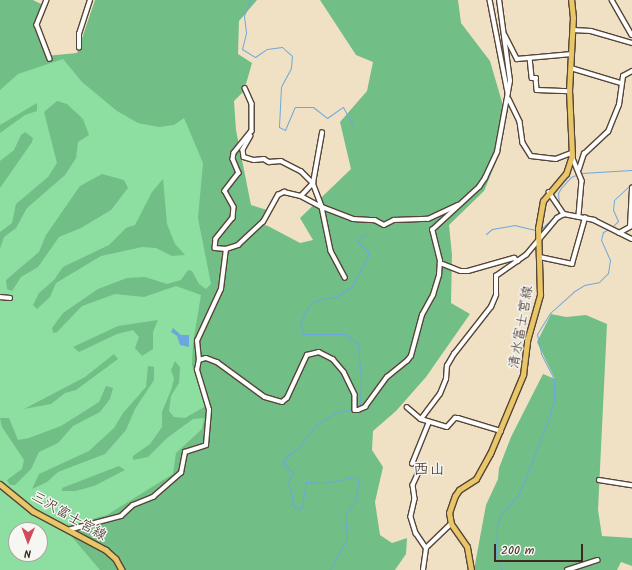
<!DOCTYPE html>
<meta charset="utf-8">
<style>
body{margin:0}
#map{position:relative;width:632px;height:570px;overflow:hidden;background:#f0e1c5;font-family:Kalam,"Klee One",sans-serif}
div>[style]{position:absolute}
.green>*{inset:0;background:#8cdfa0}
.forest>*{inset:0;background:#71be86}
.water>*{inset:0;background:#6ea7dd}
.stream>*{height:1px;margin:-0.5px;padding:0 0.5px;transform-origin:0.5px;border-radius:0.5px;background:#6ea7dd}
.roads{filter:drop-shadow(1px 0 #564537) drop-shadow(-1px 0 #564537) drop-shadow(0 1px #564537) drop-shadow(0 -1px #564537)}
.minor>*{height:3.5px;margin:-1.75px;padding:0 1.75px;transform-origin:1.75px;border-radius:1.75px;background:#fff}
.major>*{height:4.5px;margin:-2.25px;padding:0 2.25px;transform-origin:2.25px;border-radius:2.25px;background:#e9c769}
span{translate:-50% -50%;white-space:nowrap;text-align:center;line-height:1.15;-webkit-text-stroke:3px #f6f6f2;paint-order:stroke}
.street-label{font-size:14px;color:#3b2a1e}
.quarter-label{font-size:16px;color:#3b2a1e}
.north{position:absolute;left:8px;top:522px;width:40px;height:40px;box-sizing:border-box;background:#f6f6f2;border:1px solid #aba49d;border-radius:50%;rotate:181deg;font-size:11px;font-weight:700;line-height:16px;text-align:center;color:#3b2a1e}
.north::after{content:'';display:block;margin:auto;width:14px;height:18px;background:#d1495b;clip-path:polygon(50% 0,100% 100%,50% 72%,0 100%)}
.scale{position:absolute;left:494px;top:544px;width:89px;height:18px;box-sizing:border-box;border:2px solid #3b2a1e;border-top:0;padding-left:5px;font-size:12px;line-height:14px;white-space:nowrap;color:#3b2a1e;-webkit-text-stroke:3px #f6f6f2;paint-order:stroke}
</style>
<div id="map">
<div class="green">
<div style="clip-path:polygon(evenodd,66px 57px,184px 116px,254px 237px,243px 372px,127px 570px,0 570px,0 80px,66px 57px,16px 530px,40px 530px,40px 554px,16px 554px,16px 530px)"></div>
</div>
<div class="forest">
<div style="clip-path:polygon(0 0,33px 0,43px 5px,38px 31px,46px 56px,77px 53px,95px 0,257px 0,239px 21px,238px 54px,252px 63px,244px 91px,234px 101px,236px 130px,251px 205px,267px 210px,261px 221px,236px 245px,210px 256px,236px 245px,261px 224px,268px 226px,300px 243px,313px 240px,300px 218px,351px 169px,340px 122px,367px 91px,373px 62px,356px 55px,320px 0,458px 0,461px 23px,490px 61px,502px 102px,501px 150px,484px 191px,449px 225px,452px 255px,451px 303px,470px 314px,426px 377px,396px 411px,373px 431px,372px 450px,383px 467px,375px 502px,380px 535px,392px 543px,407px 538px,406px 554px,395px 570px,100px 570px,72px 537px,66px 526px,107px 515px,173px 474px,176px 453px,202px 429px,204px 418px,193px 419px,167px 438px,148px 457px,133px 460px,133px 456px,150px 444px,162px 427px,162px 412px,171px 390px,174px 379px,171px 370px,175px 361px,180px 367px,179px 383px,171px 396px,169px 411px,174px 417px,185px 418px,206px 406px,192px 365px,193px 343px,201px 295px,176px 286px,144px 297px,115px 294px,82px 306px,57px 332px,53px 333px,52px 328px,63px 313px,98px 289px,127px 278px,145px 277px,167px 284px,181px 280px,188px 270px,192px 271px,199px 284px,206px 289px,211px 284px,198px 218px,203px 163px,184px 118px,174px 125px,159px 127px,138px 123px,117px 111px,82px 82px,63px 59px,18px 74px,0 90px)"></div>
<div style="clip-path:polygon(57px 101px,67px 104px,83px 119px,89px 135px,78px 142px,76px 158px,65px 175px,27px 208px,16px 228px,4px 237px,0 249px,0 232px,12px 223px,16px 204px,48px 177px,57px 163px,44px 112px)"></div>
<div style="clip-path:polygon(37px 103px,37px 111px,25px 115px,0 133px,0 125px)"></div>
<div style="clip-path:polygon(25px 132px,33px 138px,32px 142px,0 188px,0 161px,14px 150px,21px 135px)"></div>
<div style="clip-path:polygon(102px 174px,124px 180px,128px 188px,111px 210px,81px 228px,59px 237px,38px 267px,21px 277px,12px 291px,7px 289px,6px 280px,39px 252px,46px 235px,80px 186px)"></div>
<div style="clip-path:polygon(163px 179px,167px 224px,175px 244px,185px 255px,172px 256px,156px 248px,142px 247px,101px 256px,56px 283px,50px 297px,37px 309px,33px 305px,39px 293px,54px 280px,63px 267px,109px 245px,126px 228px,135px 225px,152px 192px)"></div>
<div style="clip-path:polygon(551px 314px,566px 317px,586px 315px,607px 324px,598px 510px,602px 536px,632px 538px,632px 566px,621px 562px,617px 570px,474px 570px,486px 505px,498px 479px,499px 468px,511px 437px,543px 374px,555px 379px,537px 342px)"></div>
<div style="clip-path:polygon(158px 320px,153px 332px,153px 349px,142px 356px,135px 348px,139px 337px,133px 330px,117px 334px,79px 352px,73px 347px,118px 326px)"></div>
<div style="clip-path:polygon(114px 354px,118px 359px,76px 390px,65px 393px,51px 404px,24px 409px,85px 377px)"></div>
<div style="clip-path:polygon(148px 366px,154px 367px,154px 380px,135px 409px,126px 430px,105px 454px,58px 472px,47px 482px,32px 489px,39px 474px,89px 451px,114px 428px,123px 413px,146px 387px)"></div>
<div style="clip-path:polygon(106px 386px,113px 388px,110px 399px,100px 412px,73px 426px,58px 443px,39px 452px,31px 469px,15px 485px,10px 485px,7px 480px,22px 469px,24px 460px,2px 427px,0 418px,9px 418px,18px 440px,29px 438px,61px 426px,99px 402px)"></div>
<div style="clip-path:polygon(119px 466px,125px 470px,94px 486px,75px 491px,62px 491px,62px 488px)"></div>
</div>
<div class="water">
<div style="clip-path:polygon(173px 328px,181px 335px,189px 335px,189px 347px,180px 345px,177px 336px,171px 332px)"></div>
</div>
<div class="stream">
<div style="left:250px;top:0;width:17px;rotate:111deg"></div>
<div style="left:244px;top:16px;width:17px;rotate:83deg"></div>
<div style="left:246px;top:33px;width:16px;rotate:104deg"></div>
<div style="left:242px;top:49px;width:15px;rotate:32deg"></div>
<div style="left:255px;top:57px;width:14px;rotate:-34deg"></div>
<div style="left:267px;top:49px;width:15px;rotate:-8deg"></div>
<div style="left:282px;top:47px;width:13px;rotate:42deg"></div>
<div style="left:292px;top:56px;width:12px;rotate:95deg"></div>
<div style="left:291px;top:68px;width:21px;rotate:118deg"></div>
<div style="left:281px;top:87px;width:40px;rotate:92.9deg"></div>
<div style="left:279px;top:127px;width:7px;rotate:27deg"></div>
<div style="left:285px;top:130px;width:25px;rotate:-67deg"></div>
<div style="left:295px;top:107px;width:18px"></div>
<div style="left:313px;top:107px;width:18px;rotate:38deg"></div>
<div style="left:327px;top:118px;width:19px;rotate:-35deg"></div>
<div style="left:343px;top:107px;width:21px;rotate:62deg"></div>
<div style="left:581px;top:173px;width:51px;rotate:-3.4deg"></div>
<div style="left:559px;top:204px;width:11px;rotate:-95deg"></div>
<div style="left:558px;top:193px;width:6px;rotate:-59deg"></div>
<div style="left:561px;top:188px;width:15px;rotate:-48deg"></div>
<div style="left:571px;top:177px;width:8px;rotate:-23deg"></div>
<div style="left:612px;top:227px;width:8px;rotate:-45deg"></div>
<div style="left:618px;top:221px;width:12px;rotate:-114deg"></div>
<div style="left:613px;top:210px;width:10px;rotate:-84deg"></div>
<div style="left:614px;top:200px;width:25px;rotate:-43deg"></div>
<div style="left:540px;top:230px;width:25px;rotate:-43deg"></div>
<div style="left:558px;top:213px;width:4px;rotate:-76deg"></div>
<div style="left:486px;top:234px;width:8px;rotate:-40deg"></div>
<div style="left:492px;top:229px;width:22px;rotate:-10deg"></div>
<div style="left:514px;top:225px;width:23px;rotate:13deg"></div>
<div style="left:356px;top:408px;width:4px;rotate:-27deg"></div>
<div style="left:360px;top:406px;width:27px;rotate:-88deg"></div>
<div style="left:361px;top:379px;width:35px;rotate:-95deg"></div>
<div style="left:358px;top:344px;width:16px;rotate:-142deg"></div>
<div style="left:345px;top:334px;width:42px;rotate:180deg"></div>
<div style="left:303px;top:334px;width:11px;rotate:-105deg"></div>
<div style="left:300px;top:323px;width:18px;rotate:-63deg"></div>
<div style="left:308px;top:307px;width:8px;rotate:-45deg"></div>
<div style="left:314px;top:301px;width:25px;rotate:-12deg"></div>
<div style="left:338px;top:296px;width:17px;rotate:-36deg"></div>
<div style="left:352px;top:286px;width:34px;rotate:-62deg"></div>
<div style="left:368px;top:256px;width:4px;rotate:-90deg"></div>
<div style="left:368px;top:252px;width:14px;rotate:-135deg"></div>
<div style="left:358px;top:242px;width:5px;rotate:-68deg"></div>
<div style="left:360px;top:237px;width:6px;rotate:-18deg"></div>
<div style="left:330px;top:570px;width:36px;rotate:-62deg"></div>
<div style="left:347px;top:538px;width:23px;rotate:-95deg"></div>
<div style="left:345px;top:515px;width:17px;rotate:-54deg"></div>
<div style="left:355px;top:501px;width:20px;rotate:-79deg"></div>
<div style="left:359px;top:481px;width:7px;rotate:-146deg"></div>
<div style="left:353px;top:477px;width:29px;rotate:168deg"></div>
<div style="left:325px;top:483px;width:19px;rotate:-177deg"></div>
<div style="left:306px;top:482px;width:25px;rotate:99deg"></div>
<div style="left:302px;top:507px;width:4px;rotate:153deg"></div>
<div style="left:298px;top:509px;width:9px;rotate:-144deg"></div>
<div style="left:291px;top:504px;width:5px;rotate:-68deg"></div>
<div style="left:293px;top:499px;width:17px;rotate:-107deg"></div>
<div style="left:288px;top:483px;width:12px;rotate:-66deg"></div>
<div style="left:293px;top:472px;width:11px;rotate:-142deg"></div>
<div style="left:284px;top:465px;width:6px;rotate:-90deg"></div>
<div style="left:284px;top:459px;width:19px;rotate:-39deg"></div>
<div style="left:299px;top:447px;width:28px;rotate:-52deg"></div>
<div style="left:316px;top:425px;width:22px;rotate:-32deg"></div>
<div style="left:335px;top:413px;width:18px;rotate:-13deg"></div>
<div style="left:502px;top:570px;width:16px;rotate:-112deg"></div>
<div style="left:496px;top:555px;width:29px;rotate:-88deg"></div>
<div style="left:497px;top:526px;width:13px;rotate:-72deg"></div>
<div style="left:501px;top:514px;width:25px;rotate:-48deg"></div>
<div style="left:518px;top:495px;width:12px;rotate:-66deg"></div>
<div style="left:523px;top:484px;width:71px;rotate:-68.5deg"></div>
<div style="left:549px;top:418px;width:19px;rotate:-74deg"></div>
<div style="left:554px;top:400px;width:21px;rotate:-90deg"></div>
<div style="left:554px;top:379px;width:29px;rotate:-117deg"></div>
<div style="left:541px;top:353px;width:19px;rotate:-102deg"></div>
<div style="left:537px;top:334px;width:25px;rotate:-58deg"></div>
<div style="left:550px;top:313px;width:31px;rotate:-42deg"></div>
<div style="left:573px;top:292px;width:13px;rotate:-32deg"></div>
<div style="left:584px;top:285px;width:15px;rotate:-11deg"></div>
<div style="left:599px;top:282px;width:13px;rotate:-45deg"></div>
<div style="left:608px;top:273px;width:13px;rotate:-81deg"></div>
<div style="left:610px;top:260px;width:22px;rotate:-114deg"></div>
<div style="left:601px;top:240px;width:8px;rotate:-76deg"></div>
<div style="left:603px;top:232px;width:7px;rotate:-27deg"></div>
</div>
<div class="roads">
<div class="minor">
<div style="left:47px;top:0;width:27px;rotate:112deg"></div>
<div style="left:37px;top:25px;width:36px;rotate:69deg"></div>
<div style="left:490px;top:0;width:95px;rotate:79deg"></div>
<div style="left:612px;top:0;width:40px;rotate:60.3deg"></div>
<div style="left:573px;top:30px;width:18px;rotate:3deg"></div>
<div style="left:591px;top:31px;width:43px;rotate:16.3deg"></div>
<div style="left:505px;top:35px;width:27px;rotate:63deg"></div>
<div style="left:517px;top:59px;width:55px;rotate:-5.2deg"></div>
<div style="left:79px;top:48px;width:14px;rotate:-90deg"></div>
<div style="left:79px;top:34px;width:36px;rotate:-72deg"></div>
<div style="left:530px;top:58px;width:20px;rotate:84deg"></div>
<div style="left:532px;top:78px;width:4px"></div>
<div style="left:536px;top:78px;width:12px;rotate:85deg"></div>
<div style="left:537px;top:90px;width:32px;rotate:2deg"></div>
<div style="left:571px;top:68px;width:52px;rotate:16.7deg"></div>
<div style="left:245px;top:88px;width:17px;rotate:66deg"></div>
<div style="left:252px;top:104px;width:27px;rotate:90deg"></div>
<div style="left:252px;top:131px;width:28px;rotate:129deg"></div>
<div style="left:234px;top:153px;width:6px;rotate:99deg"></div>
<div style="left:233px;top:159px;width:15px;rotate:67deg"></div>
<div style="left:239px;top:173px;width:23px;rotate:128deg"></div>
<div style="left:225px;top:191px;width:18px;rotate:61deg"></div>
<div style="left:234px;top:207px;width:11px;rotate:95deg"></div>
<div style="left:233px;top:218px;width:27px;rotate:129deg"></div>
<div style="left:216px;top:239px;width:9px;rotate:96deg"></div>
<div style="left:215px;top:248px;width:11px;rotate:5deg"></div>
<div style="left:226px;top:249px;width:13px;rotate:-18deg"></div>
<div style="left:238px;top:245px;width:34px;rotate:-43deg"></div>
<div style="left:263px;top:222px;width:31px;rotate:-61deg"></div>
<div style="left:278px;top:195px;width:7px;rotate:-27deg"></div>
<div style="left:284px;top:192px;width:17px;rotate:13deg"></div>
<div style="left:301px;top:196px;width:24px;rotate:28deg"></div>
<div style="left:322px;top:207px;width:33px;rotate:21deg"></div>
<div style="left:353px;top:219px;width:22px;rotate:3deg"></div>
<div style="left:375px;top:220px;width:10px;rotate:29deg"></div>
<div style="left:384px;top:225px;width:11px;rotate:-27deg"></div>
<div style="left:394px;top:220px;width:34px;rotate:-2deg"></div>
<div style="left:428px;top:219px;width:33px;rotate:-25deg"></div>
<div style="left:509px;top:99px;width:25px;rotate:64deg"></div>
<div style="left:520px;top:122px;width:21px;rotate:82deg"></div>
<div style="left:523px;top:143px;width:15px;rotate:58deg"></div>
<div style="left:531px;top:156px;width:25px;rotate:7deg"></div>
<div style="left:556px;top:159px;width:17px;rotate:-21deg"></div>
<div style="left:251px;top:136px;width:16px;rotate:120deg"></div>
<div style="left:243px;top:150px;width:7px;rotate:82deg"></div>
<div style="left:244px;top:157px;width:10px;rotate:17deg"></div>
<div style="left:254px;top:160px;width:10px;rotate:-6deg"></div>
<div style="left:264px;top:159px;width:6px;rotate:31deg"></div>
<div style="left:269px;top:162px;width:12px;rotate:-5deg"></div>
<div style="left:281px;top:161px;width:22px;rotate:27deg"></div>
<div style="left:301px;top:171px;width:17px;rotate:45deg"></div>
<div style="left:313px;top:183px;width:26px;rotate:69deg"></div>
<div style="left:322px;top:207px;width:45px;rotate:78.4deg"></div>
<div style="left:331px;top:251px;width:30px;rotate:62deg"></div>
<div style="left:572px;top:156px;width:27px;rotate:68deg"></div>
<div style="left:582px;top:181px;width:36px;rotate:95deg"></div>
<div style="left:579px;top:169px;width:16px;rotate:-72deg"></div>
<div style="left:584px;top:154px;width:33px;rotate:-43deg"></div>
<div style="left:608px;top:132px;width:29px;rotate:-68deg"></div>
<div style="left:619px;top:105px;width:29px;rotate:-82deg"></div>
<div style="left:623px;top:76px;width:10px;rotate:-29deg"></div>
<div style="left:549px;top:192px;width:27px;rotate:56deg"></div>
<div style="left:564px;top:214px;width:31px;rotate:11deg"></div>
<div style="left:594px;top:220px;width:42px;rotate:26.6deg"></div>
<div style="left:301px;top:196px;width:18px;rotate:-47deg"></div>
<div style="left:313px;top:183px;width:51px;rotate:-79.8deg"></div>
<div style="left:619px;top:233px;width:13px;rotate:-29deg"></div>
<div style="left:630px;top:227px;width:39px;rotate:-87deg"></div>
<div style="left:540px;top:257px;width:33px;rotate:12deg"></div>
<div style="left:572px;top:264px;width:48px;rotate:-74.2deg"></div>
<div style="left:440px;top:263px;width:22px;rotate:21deg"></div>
<div style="left:461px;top:271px;width:7px"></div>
<div style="left:468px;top:271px;width:48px;rotate:-15.8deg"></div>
<div style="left:514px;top:258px;width:5px;rotate:37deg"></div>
<div style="left:0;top:297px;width:10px;rotate:6deg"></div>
<div style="left:199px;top:360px;width:7px;rotate:-16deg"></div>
<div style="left:206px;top:358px;width:12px;rotate:20deg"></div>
<div style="left:217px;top:362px;width:59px;rotate:36.1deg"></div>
<div style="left:265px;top:397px;width:18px;rotate:16deg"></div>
<div style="left:282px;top:402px;width:6px;rotate:-39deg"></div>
<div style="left:287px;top:398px;width:47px;rotate:-65.1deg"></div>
<div style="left:307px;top:355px;width:12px;rotate:-14deg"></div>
<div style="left:319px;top:352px;width:16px;rotate:27deg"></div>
<div style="left:333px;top:359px;width:17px;rotate:50deg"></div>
<div style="left:344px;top:372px;width:25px;rotate:64deg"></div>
<div style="left:355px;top:395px;width:15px;rotate:90deg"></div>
<div style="left:355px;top:410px;width:3px"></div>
<div style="left:358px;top:410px;width:8px;rotate:-23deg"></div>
<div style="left:365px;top:407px;width:37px;rotate:-54deg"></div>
<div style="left:387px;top:377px;width:26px;rotate:-39deg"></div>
<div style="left:407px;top:361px;width:6px;rotate:-51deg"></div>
<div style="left:411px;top:356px;width:42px;rotate:-75deg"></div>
<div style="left:422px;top:315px;width:23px;rotate:-61deg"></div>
<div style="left:433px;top:295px;width:21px;rotate:-73deg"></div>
<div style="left:439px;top:275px;width:14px;rotate:-86deg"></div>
<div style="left:440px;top:261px;width:32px;rotate:-104deg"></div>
<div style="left:432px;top:230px;width:64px;rotate:-42.5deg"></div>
<div style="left:479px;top:187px;width:11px;rotate:-56deg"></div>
<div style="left:485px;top:178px;width:29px;rotate:-65deg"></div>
<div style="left:497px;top:152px;width:72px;rotate:-79.6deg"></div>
<div style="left:510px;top:81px;width:82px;rotate:-97.7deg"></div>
<div style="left:407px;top:407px;width:18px;rotate:41deg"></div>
<div style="left:421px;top:419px;width:27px;rotate:17deg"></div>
<div style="left:447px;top:427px;width:12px;rotate:-48deg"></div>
<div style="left:455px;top:418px;width:3px"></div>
<div style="left:458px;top:418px;width:45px;rotate:16.8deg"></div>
<div style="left:421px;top:419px;width:31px;rotate:-53deg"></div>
<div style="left:440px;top:394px;width:16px;rotate:-68deg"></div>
<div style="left:446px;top:379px;width:13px;rotate:-86deg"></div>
<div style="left:447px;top:366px;width:14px;rotate:-60deg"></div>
<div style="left:454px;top:354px;width:60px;rotate:-51.8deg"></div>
<div style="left:491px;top:307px;width:13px;rotate:-67deg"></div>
<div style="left:496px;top:295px;width:19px;rotate:-90deg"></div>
<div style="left:496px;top:276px;width:37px;rotate:-35deg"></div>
<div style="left:526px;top:255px;width:48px;rotate:-50deg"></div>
<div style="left:557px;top:218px;width:8px;rotate:-30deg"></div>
<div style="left:412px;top:464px;width:45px;rotate:-68deg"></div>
<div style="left:422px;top:466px;width:21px;rotate:115deg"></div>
<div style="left:413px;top:485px;width:14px;rotate:82deg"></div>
<div style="left:415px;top:499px;width:18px;rotate:103deg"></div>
<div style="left:411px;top:517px;width:17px;rotate:73deg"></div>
<div style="left:416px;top:533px;width:18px;rotate:56deg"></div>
<div style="left:599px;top:480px;width:33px;rotate:9deg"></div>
<div style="left:68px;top:530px;width:55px;rotate:-14.8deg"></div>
<div style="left:121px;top:516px;width:16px;rotate:-43deg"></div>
<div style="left:133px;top:505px;width:22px;rotate:-22deg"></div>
<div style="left:153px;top:497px;width:37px;rotate:-41deg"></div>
<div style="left:181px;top:473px;width:21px;rotate:-79deg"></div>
<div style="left:185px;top:452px;width:22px;rotate:-18deg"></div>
<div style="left:206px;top:445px;width:35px;rotate:-85deg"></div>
<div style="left:209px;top:410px;width:42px;rotate:-106.7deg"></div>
<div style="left:197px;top:370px;width:10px;rotate:-79deg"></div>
<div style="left:199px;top:360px;width:19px;rotate:-96deg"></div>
<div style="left:197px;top:341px;width:57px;rotate:-65.2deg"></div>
<div style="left:221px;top:289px;width:40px;rotate:-82.9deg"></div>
<div style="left:423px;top:570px;width:22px;rotate:-82deg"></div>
<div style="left:426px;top:548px;width:35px;rotate:-44deg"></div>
<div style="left:567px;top:570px;width:32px;rotate:-18deg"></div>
</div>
<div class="major">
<div style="left:0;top:484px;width:43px;rotate:39.3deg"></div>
<div style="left:33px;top:511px;width:83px;rotate:28.1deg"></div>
<div style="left:106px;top:550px;width:13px;rotate:42deg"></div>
<div style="left:116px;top:559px;width:13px;rotate:61deg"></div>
<div style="left:471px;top:570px;width:23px;rotate:-100deg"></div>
<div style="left:467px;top:547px;width:28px;rotate:-125deg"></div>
<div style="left:451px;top:524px;width:11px;rotate:-100deg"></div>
<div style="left:449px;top:513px;width:18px;rotate:-71deg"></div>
<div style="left:455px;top:496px;width:7px;rotate:-56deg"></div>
<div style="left:459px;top:490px;width:20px;rotate:-33deg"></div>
<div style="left:476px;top:479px;width:29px;rotate:-61deg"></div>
<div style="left:490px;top:454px;width:86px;rotate:-67.3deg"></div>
<div style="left:523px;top:375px;width:34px;rotate:-83deg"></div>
<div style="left:527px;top:341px;width:48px;rotate:-74.2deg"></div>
<div style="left:540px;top:295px;width:66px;rotate:-91.7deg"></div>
<div style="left:538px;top:229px;width:28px;rotate:-80deg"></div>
<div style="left:543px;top:201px;width:35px;rotate:-50deg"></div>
<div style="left:566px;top:174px;width:19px;rotate:-72deg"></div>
<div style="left:572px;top:156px;width:65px;rotate:-92.6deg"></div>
<div style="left:569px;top:91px;width:73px;rotate:-86.9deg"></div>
<div style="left:573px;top:18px;width:18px;rotate:-96deg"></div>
</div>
</div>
<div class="street-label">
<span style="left:521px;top:327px;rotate:-80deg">清水富士宮線</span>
<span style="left:69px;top:516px;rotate:30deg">三沢富士宮線</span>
</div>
<div class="quarter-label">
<span style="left:429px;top:470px">西山</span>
</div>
<div class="north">N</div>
<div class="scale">200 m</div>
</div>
